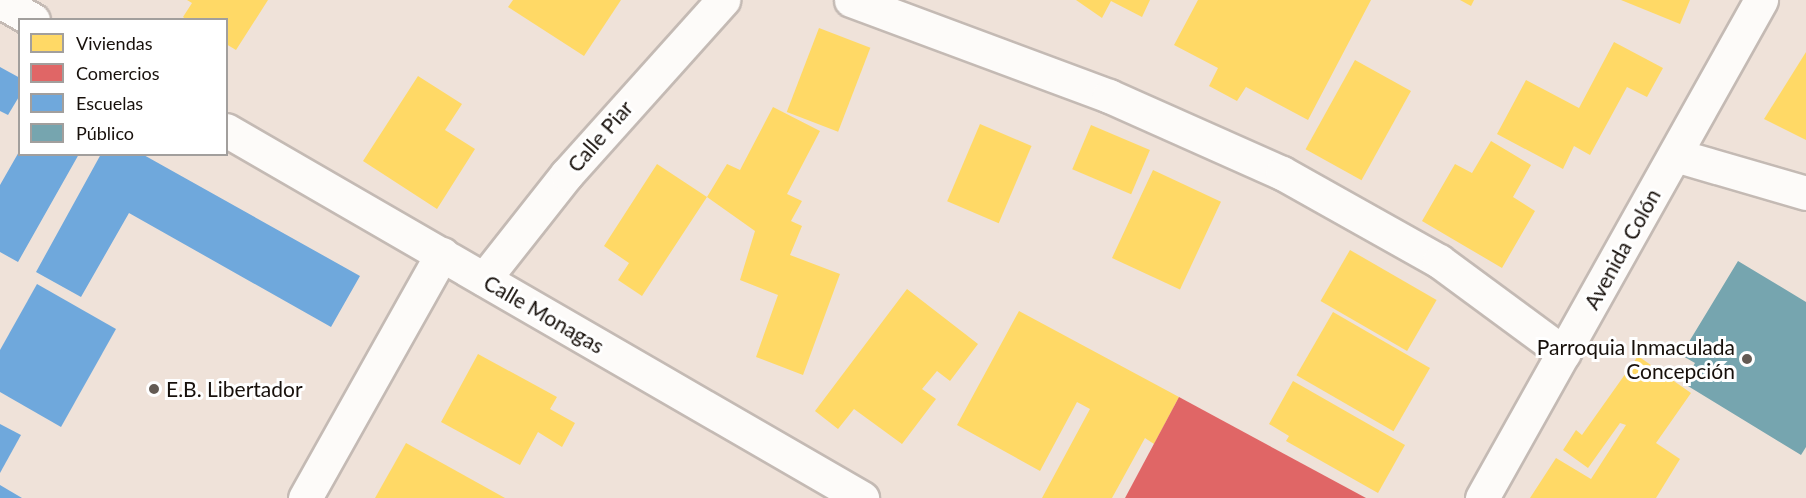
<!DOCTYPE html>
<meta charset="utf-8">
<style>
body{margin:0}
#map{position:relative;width:1806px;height:498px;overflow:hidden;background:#efe2d9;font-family:Lato,sans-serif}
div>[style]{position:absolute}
.homes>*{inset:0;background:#ffd966;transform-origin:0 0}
.shops>*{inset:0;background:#e06666}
.schools>*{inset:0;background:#6fa8dc}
.public>*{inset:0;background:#76a5af}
.roads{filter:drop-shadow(2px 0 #c4bab4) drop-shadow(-2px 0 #c4bab4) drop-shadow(0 2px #c4bab4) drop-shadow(0 -2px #c4bab4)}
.minor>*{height:33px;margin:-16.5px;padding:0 16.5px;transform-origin:16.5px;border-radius:16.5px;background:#fdfbf9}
.dots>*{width:16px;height:16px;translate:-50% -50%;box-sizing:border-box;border:3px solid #fff;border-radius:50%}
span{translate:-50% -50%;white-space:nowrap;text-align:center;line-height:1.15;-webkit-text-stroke:6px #fff;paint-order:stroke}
.street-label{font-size:21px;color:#17100b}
.poi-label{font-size:21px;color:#17100b}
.right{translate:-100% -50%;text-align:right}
.left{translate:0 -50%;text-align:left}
.legend{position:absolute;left:18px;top:18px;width:210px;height:138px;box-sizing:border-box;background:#fff;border:2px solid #a29f9d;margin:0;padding:8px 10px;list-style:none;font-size:18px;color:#17100b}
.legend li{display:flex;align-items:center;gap:12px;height:30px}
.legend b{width:30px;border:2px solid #a29f9d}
</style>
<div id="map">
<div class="homes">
<div style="clip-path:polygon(187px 0,268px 0,236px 50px,226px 44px,226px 20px,187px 20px,183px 17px,192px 3px)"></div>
<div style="clip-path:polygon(513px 0,621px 0,584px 56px,508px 7px)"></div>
<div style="clip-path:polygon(1076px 0,1150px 0,1142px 17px,1111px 1px,1102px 18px)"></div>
<div style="clip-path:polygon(1198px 0,1371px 0,1308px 120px,1246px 87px,1237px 101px,1209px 86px,1218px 68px,1174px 45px)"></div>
<div style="clip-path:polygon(1460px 0,1474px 0,1471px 6px)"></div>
<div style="clip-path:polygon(1621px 0,1690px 0,1680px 24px)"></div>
<div style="left:819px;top:28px;width:55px;height:90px;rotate:21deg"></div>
<div style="clip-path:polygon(1614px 42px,1663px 68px,1647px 97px,1627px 87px,1590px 155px,1574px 146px,1563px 169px,1497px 134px,1526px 80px,1579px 108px)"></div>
<div style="clip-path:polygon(1806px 52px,1806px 140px,1764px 119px)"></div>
<div style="left:1355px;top:60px;width:64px;height:102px;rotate:29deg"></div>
<div style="clip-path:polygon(418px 76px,462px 104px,445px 130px,475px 149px,437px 209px,363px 161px)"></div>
<div style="clip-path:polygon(773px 107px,820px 131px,787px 194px,802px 201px,791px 221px,802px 226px,790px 255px,840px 274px,803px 375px,756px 357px,778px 295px,740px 280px,755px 231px,707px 197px,727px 164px,740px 170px)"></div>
<div style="left:980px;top:124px;width:56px;height:84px;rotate:23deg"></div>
<div style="left:1091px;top:125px;width:64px;height:48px;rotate:23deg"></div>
<div style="clip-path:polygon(1491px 141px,1531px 165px,1513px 197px,1535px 211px,1502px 268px,1422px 221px,1455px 164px,1472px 173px)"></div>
<div style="clip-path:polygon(657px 164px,707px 197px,642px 296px,618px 280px,629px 263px,604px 246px)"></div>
<div style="left:1153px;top:170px;width:75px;height:97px;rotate:25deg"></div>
<div style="left:1350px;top:250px;width:100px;height:59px;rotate:30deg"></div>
<div style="clip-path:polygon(907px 289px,978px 344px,950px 381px,937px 371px,922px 389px,936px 399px,902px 444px,854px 409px,838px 429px,815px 411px)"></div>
<div style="clip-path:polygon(1019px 311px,1179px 397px,1154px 444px,1145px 438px,1112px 498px,1042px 498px,1090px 409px,1077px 402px,1040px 471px,957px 425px)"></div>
<div style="left:1333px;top:312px;width:112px;height:73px;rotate:30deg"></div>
<div style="clip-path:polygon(478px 354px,557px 397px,550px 409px,575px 423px,562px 447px,538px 432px,520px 465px,441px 422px)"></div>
<div style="clip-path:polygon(1638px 356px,1691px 393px,1656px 443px,1680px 459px,1656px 498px,1530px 498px,1556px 458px,1591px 479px,1626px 425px,1620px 423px,1588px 468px,1563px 450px,1576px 430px,1582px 435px)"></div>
<div style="clip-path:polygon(1293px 381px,1405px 445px,1378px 493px,1286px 441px,1289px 436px,1269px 424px)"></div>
<div style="clip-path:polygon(406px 443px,505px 498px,375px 498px)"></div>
</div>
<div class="shops">
<div style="clip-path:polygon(1179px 397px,1366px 498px,1125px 498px)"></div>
</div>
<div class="schools">
<div style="clip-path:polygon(0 67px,20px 78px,20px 95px,8px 115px,0 111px)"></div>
<div style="clip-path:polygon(20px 150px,20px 154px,79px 154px,18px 262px,0 252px,0 185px)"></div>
<div style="clip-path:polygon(101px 154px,142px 154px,360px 276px,331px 327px,129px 213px,81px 297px,36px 272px)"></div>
<div style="clip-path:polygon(37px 284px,116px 329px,61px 427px,0 392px,0 350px)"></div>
<div style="clip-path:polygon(0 424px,21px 435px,0 473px)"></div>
<div style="clip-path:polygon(0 485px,22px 498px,0 498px)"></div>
</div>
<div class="public">
<div style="clip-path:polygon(1738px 261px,1806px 302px,1806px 447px,1801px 455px,1683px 383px,1695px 363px,1681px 355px)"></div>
</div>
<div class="roads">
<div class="minor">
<div style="left:851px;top:0;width:275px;rotate:20.4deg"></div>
<div style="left:1109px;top:96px;width:189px;rotate:24deg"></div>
<div style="left:1282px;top:173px;width:180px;rotate:29.3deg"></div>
<div style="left:1439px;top:261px;width:155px;rotate:36.4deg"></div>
<div style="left:0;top:1px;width:38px;rotate:30deg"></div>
<div style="left:226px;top:130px;width:735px;rotate:30.05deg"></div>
<div style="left:1675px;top:155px;width:136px;rotate:16.2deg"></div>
<div style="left:484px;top:279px;width:134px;rotate:-51.7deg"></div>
<div style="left:567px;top:174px;width:234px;rotate:-48.1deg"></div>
<div style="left:305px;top:498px;width:280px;rotate:-60.7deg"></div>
<div style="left:1482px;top:498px;width:571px;rotate:-60.74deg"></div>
</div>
</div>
<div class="dots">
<div style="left:1747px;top:359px;background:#635a53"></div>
<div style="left:154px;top:389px;background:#635a53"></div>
</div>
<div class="street-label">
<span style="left:600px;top:136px;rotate:-49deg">Calle Piar</span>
<span style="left:1622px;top:249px;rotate:-61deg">Avenida Colón</span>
<span style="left:544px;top:314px;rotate:30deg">Calle Monagas</span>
</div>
<div class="poi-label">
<span class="right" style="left:1735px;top:359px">Parroquia Inmaculada<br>Concepción</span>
<span class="left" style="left:166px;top:389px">E.B. Libertador</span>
</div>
<ul class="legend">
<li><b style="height:16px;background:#ffd966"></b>Viviendas</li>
<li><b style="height:16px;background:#e06666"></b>Comercios</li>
<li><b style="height:16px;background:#6fa8dc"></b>Escuelas</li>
<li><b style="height:16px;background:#76a5af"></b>Público</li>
</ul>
</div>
